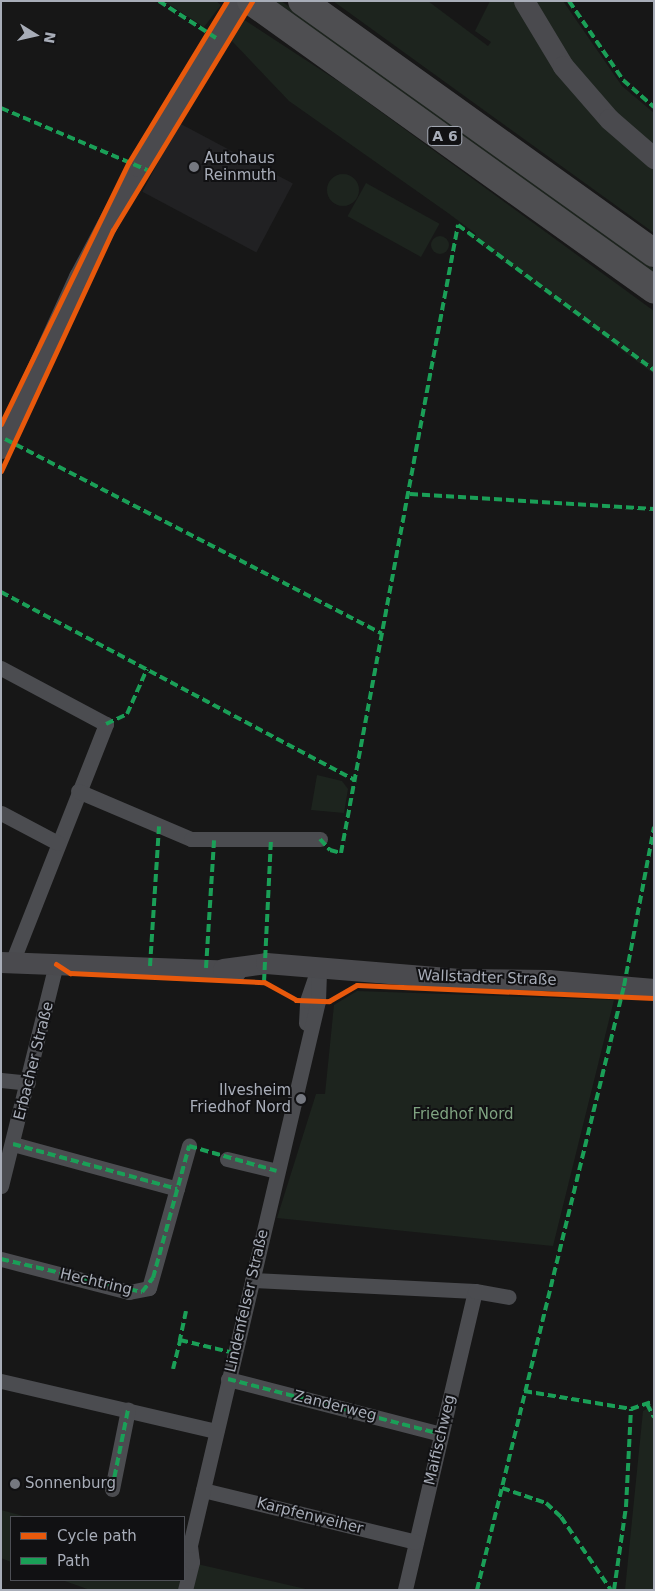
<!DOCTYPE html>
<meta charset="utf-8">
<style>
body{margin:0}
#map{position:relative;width:655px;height:1591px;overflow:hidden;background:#171717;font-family:"DejaVu Sans",sans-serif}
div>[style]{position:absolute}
.built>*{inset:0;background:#212123;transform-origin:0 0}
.green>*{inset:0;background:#1d241e;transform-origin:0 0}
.round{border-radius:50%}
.minor>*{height:15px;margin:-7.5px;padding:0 7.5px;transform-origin:7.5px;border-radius:7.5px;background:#4b4c50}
.secondary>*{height:21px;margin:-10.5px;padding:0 10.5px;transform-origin:10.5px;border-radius:10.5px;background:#4a4a4e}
.motorway>*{height:28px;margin:-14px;padding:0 14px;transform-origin:14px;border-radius:14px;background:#4e4e51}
.quiet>*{height:4px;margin-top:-2px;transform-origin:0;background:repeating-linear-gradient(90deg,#1a9f57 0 8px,transparent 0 12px)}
.cycleway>*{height:5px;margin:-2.5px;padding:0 2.5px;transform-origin:2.5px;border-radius:2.5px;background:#e8590c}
.dots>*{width:14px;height:14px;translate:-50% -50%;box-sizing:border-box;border:2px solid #111113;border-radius:50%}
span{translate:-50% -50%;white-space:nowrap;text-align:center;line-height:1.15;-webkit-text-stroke:4px #111113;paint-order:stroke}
.shield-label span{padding:1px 4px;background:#111113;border:1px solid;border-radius:4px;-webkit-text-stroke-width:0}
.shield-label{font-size:14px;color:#a8adb8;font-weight:700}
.poi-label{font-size:15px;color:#a8adb8}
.left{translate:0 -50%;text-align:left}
.right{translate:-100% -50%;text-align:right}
.street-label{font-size:15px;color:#a8adb8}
.park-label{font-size:15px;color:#7fa381}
.frame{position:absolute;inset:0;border:2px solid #a8adb8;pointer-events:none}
.legend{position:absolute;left:10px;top:1516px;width:175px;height:65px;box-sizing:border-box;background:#111113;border:1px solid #4d4f55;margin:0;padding:6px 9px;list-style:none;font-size:15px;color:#a8adb8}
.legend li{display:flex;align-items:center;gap:10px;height:25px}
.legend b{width:25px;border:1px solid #4d4f55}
.north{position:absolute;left:10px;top:10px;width:50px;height:50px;-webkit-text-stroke:4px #111113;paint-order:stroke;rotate:100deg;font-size:14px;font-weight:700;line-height:20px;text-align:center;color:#a8adb8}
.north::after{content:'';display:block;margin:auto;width:18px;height:22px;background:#a8adb8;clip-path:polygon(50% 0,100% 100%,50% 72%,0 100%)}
</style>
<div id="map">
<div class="built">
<div style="left:179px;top:123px;width:129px;height:78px;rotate:28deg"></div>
</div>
<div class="green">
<div style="clip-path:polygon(164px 1px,216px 1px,221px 5px,204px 27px)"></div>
<div style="clip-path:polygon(273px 1px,281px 1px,322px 29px,567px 205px,654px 269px,654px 274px)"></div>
<div style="clip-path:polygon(333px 1px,428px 1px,488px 46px,491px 42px,475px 31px,490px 1px,513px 1px,531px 31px,654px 168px,654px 233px)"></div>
<div style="clip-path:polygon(530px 1px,563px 1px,622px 86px,654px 113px,654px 149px,577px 74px)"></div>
<div style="clip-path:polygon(243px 19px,344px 85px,654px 311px,654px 374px,474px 239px,476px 234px,448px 213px,289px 101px,231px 40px)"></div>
<div class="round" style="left:327px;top:174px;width:32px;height:32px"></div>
<div style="left:366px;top:183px;width:84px;height:38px;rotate:29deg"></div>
<div class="round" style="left:431px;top:236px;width:18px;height:18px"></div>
<div style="clip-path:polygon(317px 775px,342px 781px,348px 789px,344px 813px,311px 810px)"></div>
<div style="clip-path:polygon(357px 991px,614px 1000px,553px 1246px,277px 1218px,316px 1094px,325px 1094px,334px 1005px)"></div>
<div style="clip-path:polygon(654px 1405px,654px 1590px,625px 1590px,643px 1411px)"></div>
<div style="clip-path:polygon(1px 1510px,27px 1517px,11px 1517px,11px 1562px,1px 1558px)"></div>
<div style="clip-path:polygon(184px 1561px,310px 1590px,90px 1590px,62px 1580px,184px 1580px)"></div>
</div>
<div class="minor">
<div style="left:1px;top:668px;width:119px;rotate:28.1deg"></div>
<div style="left:106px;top:724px;width:257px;rotate:111.5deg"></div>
<div style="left:78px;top:791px;width:123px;rotate:23deg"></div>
<div style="left:191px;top:839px;width:129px"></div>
<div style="left:1px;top:813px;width:64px;rotate:27.8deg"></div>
<div style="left:306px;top:1023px;width:22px;rotate:-87deg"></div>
<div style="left:307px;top:1001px;width:24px;rotate:-71deg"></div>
<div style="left:1px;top:1080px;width:27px;rotate:6deg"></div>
<div style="left:13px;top:1144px;width:170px;rotate:15.3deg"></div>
<div style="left:227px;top:1159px;width:51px;rotate:13.5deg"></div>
<div style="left:1px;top:1186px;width:229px;rotate:-76.1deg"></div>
<div style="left:1px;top:1259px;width:132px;rotate:14.5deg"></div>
<div style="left:129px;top:1292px;width:20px;rotate:-11deg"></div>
<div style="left:149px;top:1288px;width:148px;rotate:-74.3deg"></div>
<div style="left:252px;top:1280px;width:223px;rotate:2.8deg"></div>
<div style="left:475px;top:1291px;width:307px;rotate:103.2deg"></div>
<div style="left:475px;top:1291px;width:34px;rotate:10deg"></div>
<div style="left:228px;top:1379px;width:220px;rotate:14.5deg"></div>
<div style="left:1px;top:1381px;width:221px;rotate:13.1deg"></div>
<div style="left:112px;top:1489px;width:81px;rotate:-78.6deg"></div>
<div style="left:203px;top:1490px;width:219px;rotate:13.7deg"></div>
<div style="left:185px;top:1590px;width:29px;rotate:-76deg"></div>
<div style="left:192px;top:1562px;width:17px;rotate:-97deg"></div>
<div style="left:190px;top:1545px;width:559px;rotate:-76.76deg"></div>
<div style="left:318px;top:1001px;width:31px;rotate:-88deg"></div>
</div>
<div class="secondary">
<div style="left:524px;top:1px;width:76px;rotate:59deg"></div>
<div style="left:563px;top:66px;width:70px;rotate:49deg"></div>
<div style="left:609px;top:119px;width:60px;rotate:40.9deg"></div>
<div style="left:1px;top:448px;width:188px;rotate:-65.5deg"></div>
<div style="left:79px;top:277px;width:126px;rotate:-62deg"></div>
<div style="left:138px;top:166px;width:193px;rotate:-58.5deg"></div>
<div style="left:1px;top:962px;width:235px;rotate:2.2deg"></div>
<div style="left:223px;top:969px;width:43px;rotate:-7.9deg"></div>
<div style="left:266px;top:963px;width:194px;rotate:4.7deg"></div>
<div style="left:459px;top:979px;width:89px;rotate:0.6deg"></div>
<div style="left:548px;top:980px;width:106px;rotate:4.9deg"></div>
</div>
<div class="motorway">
<div style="left:251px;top:1px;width:496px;rotate:35.6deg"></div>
<div style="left:302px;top:1px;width:433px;rotate:35.6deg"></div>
</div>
<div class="quiet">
<div style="left:159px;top:1px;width:68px;rotate:33deg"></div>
<div style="left:569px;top:1px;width:96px;rotate:55.6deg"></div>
<div style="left:623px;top:80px;width:41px;rotate:41.1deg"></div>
<div style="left:1px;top:108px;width:159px;rotate:23deg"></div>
<div style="left:5px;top:439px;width:424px;rotate:27.3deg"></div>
<div style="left:410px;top:494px;width:244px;rotate:3.5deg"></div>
<div style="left:1px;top:592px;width:401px;rotate:28deg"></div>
<div style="left:106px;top:724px;width:23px;rotate:-25deg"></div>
<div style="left:127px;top:714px;width:49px;rotate:-66deg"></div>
<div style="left:320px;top:839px;width:15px;rotate:48deg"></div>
<div style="left:330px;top:850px;width:11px;rotate:15deg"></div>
<div style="left:341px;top:853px;width:639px;rotate:-79.45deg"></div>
<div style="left:458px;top:225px;width:244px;rotate:36.5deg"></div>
<div style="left:150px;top:966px;width:140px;rotate:-86.3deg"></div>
<div style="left:206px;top:968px;width:128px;rotate:-86.4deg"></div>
<div style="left:264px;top:982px;width:141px;rotate:-87.2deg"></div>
<div style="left:13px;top:1144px;width:170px;rotate:15.3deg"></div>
<div style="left:1px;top:1259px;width:145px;rotate:13.2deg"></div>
<div style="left:142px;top:1292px;width:18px;rotate:-52deg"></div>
<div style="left:153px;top:1278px;width:137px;rotate:-74.7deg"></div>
<div style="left:189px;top:1146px;width:91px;rotate:15.9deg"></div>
<div style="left:186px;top:1311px;width:30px;rotate:102deg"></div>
<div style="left:180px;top:1340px;width:56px;rotate:13.5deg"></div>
<div style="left:173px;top:1369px;width:30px;rotate:-76deg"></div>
<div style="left:228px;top:1379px;width:220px;rotate:14.5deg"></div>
<div style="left:524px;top:1391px;width:109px;rotate:9.5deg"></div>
<div style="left:631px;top:1409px;width:24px;rotate:-19deg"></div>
<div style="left:647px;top:1404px;width:15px;rotate:62deg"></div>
<div style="left:502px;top:1488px;width:46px;rotate:18.8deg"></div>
<div style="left:546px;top:1503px;width:21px;rotate:43deg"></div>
<div style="left:561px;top:1517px;width:88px;rotate:55.6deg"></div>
<div style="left:112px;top:1489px;width:81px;rotate:-78.6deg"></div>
<div style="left:477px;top:1590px;width:622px;rotate:-76.32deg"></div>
<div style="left:624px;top:986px;width:162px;rotate:-79.3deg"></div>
<div style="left:614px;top:1590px;width:84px;rotate:-81.8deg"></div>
<div style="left:626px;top:1507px;width:98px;rotate:-87.1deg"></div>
</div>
<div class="cycleway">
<div style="left:1px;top:424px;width:292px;rotate:-64deg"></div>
<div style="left:129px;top:162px;width:188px;rotate:-58.7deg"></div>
<div style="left:1px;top:471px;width:266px;rotate:-65.1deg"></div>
<div style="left:113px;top:230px;width:268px;rotate:-58.7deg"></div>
<div style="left:56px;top:964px;width:17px;rotate:33deg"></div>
<div style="left:70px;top:973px;width:194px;rotate:2.7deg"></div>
<div style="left:264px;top:982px;width:37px;rotate:29deg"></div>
<div style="left:296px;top:1000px;width:33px;rotate:2deg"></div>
<div style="left:329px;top:1001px;width:32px;rotate:-30deg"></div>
<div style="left:357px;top:985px;width:297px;rotate:2.5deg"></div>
</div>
<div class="dots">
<div style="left:194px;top:167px;background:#757880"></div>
<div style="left:301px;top:1099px;background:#757880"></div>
<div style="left:15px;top:1484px;background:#757880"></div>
</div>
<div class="shield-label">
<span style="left:445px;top:136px">A 6</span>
</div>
<div class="poi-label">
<span class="left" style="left:204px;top:167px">Autohaus<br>Reinmuth</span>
<span class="right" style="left:291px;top:1099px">Ilvesheim<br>Friedhof Nord</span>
<span class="left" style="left:25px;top:1484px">Sonnenburg</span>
</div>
<div class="street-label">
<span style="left:487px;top:978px;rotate:2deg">Wallstadter Straße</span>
<span style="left:34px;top:1061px;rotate:-76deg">Erbacher Straße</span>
<span style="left:96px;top:1282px;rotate:13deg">Hechtring</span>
<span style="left:247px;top:1301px;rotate:-77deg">Lindenfelser Straße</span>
<span style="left:335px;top:1406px;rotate:14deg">Zanderweg</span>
<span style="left:440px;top:1440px;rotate:-77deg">Maifischweg</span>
<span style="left:310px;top:1516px;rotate:14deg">Karpfenweiher</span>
</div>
<div class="park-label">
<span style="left:463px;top:1115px">Friedhof Nord</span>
</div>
<div class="frame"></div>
<ul class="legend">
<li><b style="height:6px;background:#e8590c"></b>Cycle path</li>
<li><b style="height:6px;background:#1a9f57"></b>Path</li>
</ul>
<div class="north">N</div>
</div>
